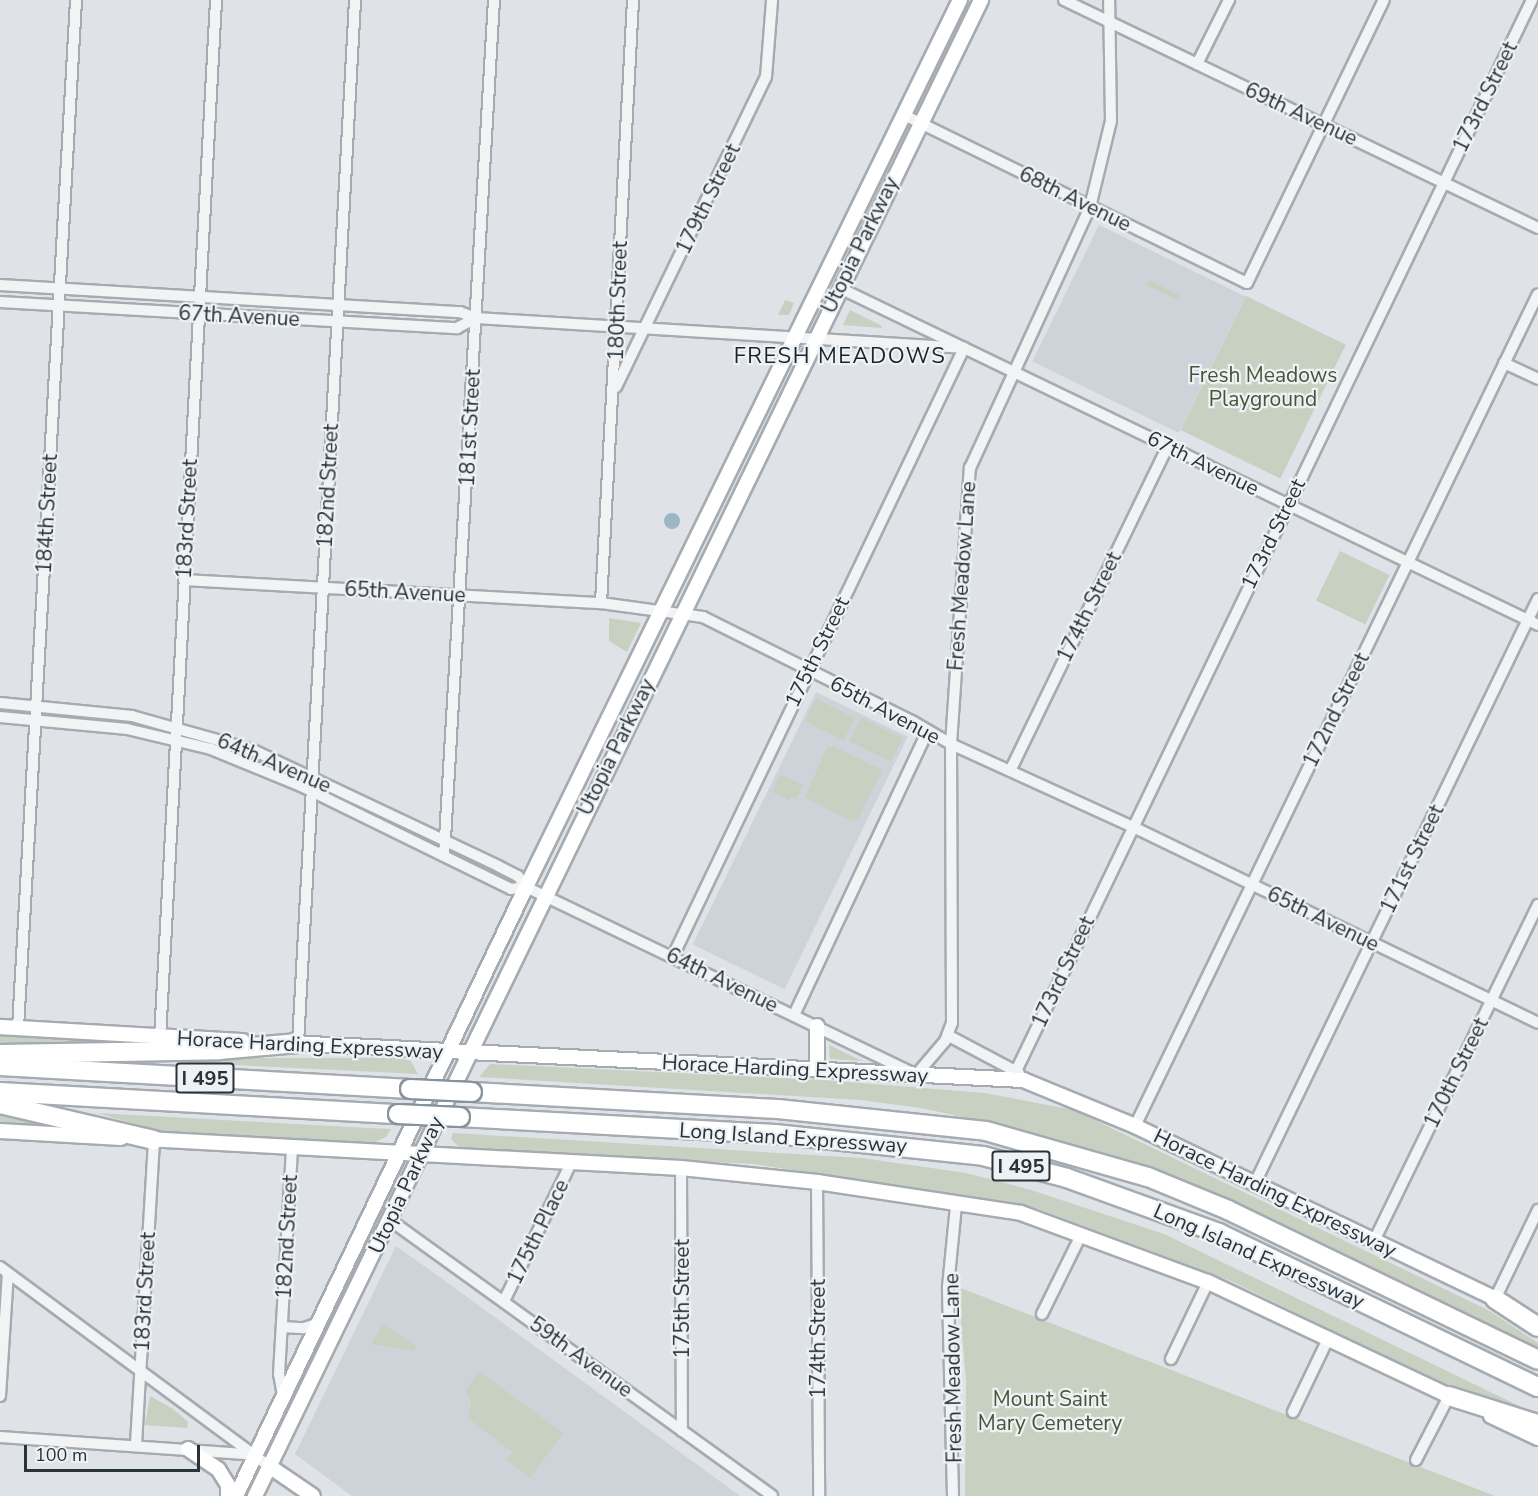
<!DOCTYPE html>
<style>
body{margin:0}
#map{position:relative;width:1538px;height:1496px;overflow:hidden;background:#dfe3e7;font-family:"Nunito Sans",sans-serif}
div>[style]{position:absolute}
.built>*{inset:0;background:#cdd3d8;transform-origin:0 0}
.green>*{inset:0;background:#c7d0c1;transform-origin:0 0}
.water>*{inset:0;background:#9db6c4}
.round{border-radius:50%}
.roads{filter:drop-shadow(2px 0 #a5abb0) drop-shadow(-2px 0 #a5abb0) drop-shadow(0 2px #a5abb0) drop-shadow(0 -2px #a5abb0)}
.street>*{height:10px;margin:-5px;padding:0 5px;transform-origin:5px;border-radius:5px;background:#f1f3f5}
.secondary>*{height:14px;margin:-7px;padding:0 7px;transform-origin:7px;border-radius:7px;background:#fff}
.highway>*{height:18px;margin:-9px;padding:0 9px;transform-origin:9px;border-radius:9px;background:#fff}
.bridges{filter:drop-shadow(2px 0 #87939c) drop-shadow(-2px 0 #87939c) drop-shadow(0 2px #87939c) drop-shadow(0 -2px #87939c)}
.highway-bridge>*{height:18px;margin:-9px;padding:0 9px;transform-origin:9px;border-radius:9px;background:#fff}
span{translate:-50% -50%;white-space:nowrap;text-align:center;line-height:1.15;-webkit-text-stroke:4.5px #eef2f4;paint-order:stroke}
.shield-label span{padding:2px 4px;background:#eef2f4;border:2px solid;border-radius:4px;-webkit-text-stroke-width:0}
.shield-label{font-size:20px;color:#29333c;font-weight:700}
.street-label{font-size:21px;color:#29333c}
.park-label{font-size:21px;color:#425738}
.neighbourhood-label{font-size:22px;color:#1b242d;letter-spacing:1.5px}
.scale{position:absolute;left:24px;top:1445px;width:176px;height:27px;box-sizing:border-box;border:3px solid #29333c;border-top:0;padding-left:8px;font-size:18px;line-height:21px;white-space:nowrap;color:#29333c;-webkit-text-stroke:4px #eef2f4;paint-order:stroke}
</style>
<div id="map">
<div class="built">
<div style="left:1099px;top:225px;width:163px;height:152px;rotate:26deg"></div>
<div style="left:816px;top:692px;width:102px;height:281px;rotate:26deg"></div>
<div style="clip-path:polygon(396px 1246px,437px 1275px,740px 1496px,352px 1496px,295px 1454px)"></div>
</div>
<div class="green">
<div style="clip-path:polygon(1149px 280px,1179px 295px,1177px 299px,1146px 285px)"></div>
<div style="left:1246px;top:296px;width:111px;height:149px;rotate:26deg"></div>
<div style="clip-path:polygon(785px 300px,794px 303px,789px 315px,778px 315px)"></div>
<div style="clip-path:polygon(850px 310px,882px 326px,881px 328px,843px 325px)"></div>
<div style="left:1340px;top:551px;width:55px;height:55px;rotate:26deg"></div>
<div style="clip-path:polygon(609px 618px,641px 623px,627px 652px,609px 641px)"></div>
<div style="left:816px;top:699px;width:43px;height:25px;rotate:26deg"></div>
<div style="left:861px;top:718px;width:46px;height:26px;rotate:26deg"></div>
<div style="clip-path:polygon(833px 746px,882px 770px,859px 818px,850px 821px,805px 797px,827px 748px)"></div>
<div style="clip-path:polygon(780px 774px,803px 785px,796px 799px,791px 796px,789px 800px,772px 792px)"></div>
<div style="clip-path:polygon(0 1036px,133px 1043px,0 1046px)"></div>
<div style="clip-path:polygon(829px 1045px,862px 1061px,830px 1059px)"></div>
<div style="clip-path:polygon(206px 1058px,394px 1058px,410px 1060px,418px 1074px,173px 1062px)"></div>
<div style="clip-path:polygon(490px 1064px,823px 1080px,985px 1093px,1074px 1110px,1488px 1310px,1538px 1343px,1538px 1351px,1181px 1180px,1017px 1129px,921px 1108px,861px 1100px,479px 1077px)"></div>
<div style="clip-path:polygon(0 1109px,83px 1128px,0 1123px)"></div>
<div style="clip-path:polygon(97px 1113px,368px 1128px,391px 1129px,386px 1137px,373px 1143px,162px 1132px)"></div>
<div style="clip-path:polygon(453px 1133px,862px 1158px,966px 1173px,1031px 1190px,1164px 1234px,1538px 1415px,1444px 1385px,1231px 1281px,1036px 1208px,754px 1164px,461px 1149px,451px 1139px)"></div>
<div style="clip-path:polygon(958px 1287px,1495px 1496px,965px 1496px,966px 1380px)"></div>
<div style="clip-path:polygon(384px 1324px,417px 1347px,414px 1351px,371px 1344px)"></div>
<div style="clip-path:polygon(479px 1371px,563px 1433px,530px 1478px,507px 1460px,512px 1452px,468px 1418px,471px 1402px,466px 1390px)"></div>
<div style="clip-path:polygon(150px 1396px,173px 1409px,188px 1422px,187px 1428px,145px 1425px)"></div>
</div>
<div class="water">
<div class="round" style="left:664px;top:513px;width:16px;height:16px"></div>
</div>
<div class="roads">
<div class="street">
<div style="left:1064px;top:0;width:526px;rotate:25.69deg"></div>
<div style="left:1197px;top:64px;width:72px;rotate:-63.4deg"></div>
<div style="left:902px;top:114px;width:384px;rotate:26.1deg"></div>
<div style="left:1247px;top:283px;width:314px;rotate:-64.2deg"></div>
<div style="left:0;top:285px;width:461px;rotate:3.4deg"></div>
<div style="left:460px;top:312px;width:17px;rotate:21deg"></div>
<div style="left:476px;top:318px;width:489px;rotate:3.5deg"></div>
<div style="left:964px;top:348px;width:637px;rotate:25.76deg"></div>
<div style="left:0;top:302px;width:458px;rotate:3.3deg"></div>
<div style="left:457px;top:328px;width:21px;rotate:-28deg"></div>
<div style="left:1504px;top:363px;width:38px;rotate:25deg"></div>
<div style="left:616px;top:387px;width:344px;rotate:-64.2deg"></div>
<div style="left:766px;top:77px;width:77px;rotate:-85.5deg"></div>
<div style="left:184px;top:580px;width:418px;rotate:3.2deg"></div>
<div style="left:601px;top:603px;width:103px;rotate:7.8deg"></div>
<div style="left:703px;top:617px;width:233px;rotate:26.5deg"></div>
<div style="left:912px;top:721px;width:45px;rotate:30.5deg"></div>
<div style="left:951px;top:744px;width:198px;rotate:24.5deg"></div>
<div style="left:1131px;top:826px;width:452px;rotate:25.8deg"></div>
<div style="left:601px;top:603px;width:604px;rotate:-86.96deg"></div>
<div style="left:0;top:703px;width:133px;rotate:5.6deg"></div>
<div style="left:132px;top:716px;width:126px;rotate:15.7deg"></div>
<div style="left:253px;top:750px;width:271px;rotate:25.3deg"></div>
<div style="left:498px;top:866px;width:22px;rotate:27deg"></div>
<div style="left:518px;top:876px;width:14px;rotate:54deg"></div>
<div style="left:526px;top:887px;width:433px;rotate:25.7deg"></div>
<div style="left:916px;top:1075px;width:45px;rotate:-49.5deg"></div>
<div style="left:945px;top:1041px;width:19px;rotate:-69deg"></div>
<div style="left:952px;top:1023px;width:279px;rotate:-90.2deg"></div>
<div style="left:951px;top:744px;width:277px;rotate:-86.1deg"></div>
<div style="left:970px;top:468px;width:287px;rotate:-65.3deg"></div>
<div style="left:1090px;top:207px;width:89px;rotate:-76.3deg"></div>
<div style="left:1111px;top:121px;width:121px;rotate:-90.9deg"></div>
<div style="left:0;top:717px;width:128px;rotate:5.4deg"></div>
<div style="left:127px;top:729px;width:86px;rotate:13.4deg"></div>
<div style="left:211px;top:749px;width:97px;rotate:22.3deg"></div>
<div style="left:301px;top:786px;width:234px;rotate:26.1deg"></div>
<div style="left:511px;top:889px;width:15px;rotate:-8deg"></div>
<div style="left:1011px;top:769px;width:359px;rotate:-64.1deg"></div>
<div style="left:444px;top:856px;width:857px;rotate:-86.66deg"></div>
<div style="left:673px;top:956px;width:674px;rotate:-64.42deg"></div>
<div style="left:964px;top:348px;width:138px;rotate:-154.2deg"></div>
<div style="left:794px;top:1015px;width:313px;rotate:-64.8deg"></div>
<div style="left:18px;top:1028px;width:1030px;rotate:-86.77deg"></div>
<div style="left:949px;top:1036px;width:79px;rotate:27.9deg"></div>
<div style="left:160px;top:1038px;width:1040px;rotate:-86.91deg"></div>
<div style="left:298px;top:1043px;width:1045px;rotate:-86.87deg"></div>
<div style="left:1017px;top:1069px;width:1187px;rotate:-64.28deg"></div>
<div style="left:1135px;top:1126px;width:924px;rotate:-64.16deg"></div>
<div style="left:681px;top:1168px;width:263px;rotate:89.8deg"></div>
<div style="left:817px;top:1182px;width:314px;rotate:89.6deg"></div>
<div style="left:1255px;top:1183px;width:649px;rotate:-64.15deg"></div>
<div style="left:390px;top:1220px;width:471px;rotate:35.8deg"></div>
<div style="left:1374px;top:1241px;width:374px;rotate:-64deg"></div>
<div style="left:0;top:1267px;width:335px;rotate:36.5deg"></div>
<div style="left:1495px;top:1299px;width:99px;rotate:-64.2deg"></div>
<div style="left:504px;top:1301px;width:153px;rotate:-64.1deg"></div>
<div style="left:1042px;top:1314px;width:88px;rotate:-63.7deg"></div>
<div style="left:282px;top:1327px;width:22px;rotate:3deg"></div>
<div style="left:304px;top:1328px;width:16px;rotate:-18deg"></div>
<div style="left:1171px;top:1359px;width:85px;rotate:-64.3deg"></div>
<div style="left:0;top:1396px;width:123px;rotate:-86.3deg"></div>
<div style="left:283px;top:1396px;width:22px;rotate:-100deg"></div>
<div style="left:279px;top:1374px;width:226px;rotate:-86.7deg"></div>
<div style="left:1293px;top:1412px;width:83px;rotate:-64.4deg"></div>
<div style="left:0;top:1437px;width:256px;rotate:4deg"></div>
<div style="left:136px;top:1444px;width:305px;rotate:-86.6deg"></div>
<div style="left:1416px;top:1460px;width:72px;rotate:-62.7deg"></div>
<div style="left:953px;top:1496px;width:209px;rotate:-91.4deg"></div>
<div style="left:948px;top:1287px;width:82px;rotate:-84.4deg"></div>
</div>
<div class="secondary">
<div style="left:0;top:1027px;width:243px;rotate:3.3deg"></div>
<div style="left:290px;top:1043px;width:734px;rotate:2.89deg"></div>
<div style="left:1023px;top:1080px;width:121px;rotate:22.3deg"></div>
<div style="left:1135px;top:1126px;width:409px;rotate:25.6deg"></div>
<div style="left:817px;top:1070px;width:44px;rotate:-90deg"></div>
<div style="left:0;top:1131px;width:121px;rotate:3.3deg"></div>
<div style="left:146px;top:1139px;width:536px;rotate:3.1deg"></div>
<div style="left:681px;top:1168px;width:137px;rotate:5.9deg"></div>
<div style="left:817px;top:1182px;width:206px;rotate:8.6deg"></div>
<div style="left:1021px;top:1213px;width:199px;rotate:20.3deg"></div>
<div style="left:1208px;top:1282px;width:276px;rotate:25.3deg"></div>
<div style="left:1491px;top:1416px;width:52px;rotate:25.1deg"></div>
<div style="left:188px;top:1449px;width:36px;rotate:34deg"></div>
<div style="left:218px;top:1469px;width:19px;rotate:58deg"></div>
<div style="left:228px;top:1485px;width:11px;rotate:90deg"></div>
<div style="left:269px;top:1466px;width:53px;rotate:34.3deg"></div>
<div style="left:236px;top:1496px;width:675px;rotate:-64.54deg"></div>
<div style="left:526px;top:887px;width:987px;rotate:-63.93deg"></div>
<div style="left:255px;top:1496px;width:1663px;rotate:-64.11deg"></div>
</div>
<div class="highway">
<div style="left:0;top:1054px;width:219px;rotate:-1deg"></div>
<div style="left:219px;top:1050px;width:79px;rotate:-5.1deg"></div>
<div style="left:0;top:1066px;width:411px;rotate:3.2deg"></div>
<div style="left:0;top:1092px;width:399px;rotate:3.2deg"></div>
<div style="left:472px;top:1092px;width:306px;rotate:3.2deg"></div>
<div style="left:778px;top:1109px;width:209px;rotate:6deg"></div>
<div style="left:986px;top:1131px;width:168px;rotate:15.9deg"></div>
<div style="left:1148px;top:1177px;width:87px;rotate:22.4deg"></div>
<div style="left:1228px;top:1210px;width:344px;rotate:25.8deg"></div>
<div style="left:0;top:1104px;width:158px;rotate:13.2deg"></div>
<div style="left:460px;top:1117px;width:315px;rotate:3.1deg"></div>
<div style="left:775px;top:1134px;width:209px;rotate:6deg"></div>
<div style="left:983px;top:1156px;width:87px;rotate:14.7deg"></div>
<div style="left:1067px;top:1178px;width:162px;rotate:19.9deg"></div>
<div style="left:1219px;top:1233px;width:354px;rotate:25.8deg"></div>
<div style="left:1495px;top:1299px;width:51px;rotate:33.1deg"></div>
<div style="left:1449px;top:1396px;width:93px;rotate:17.5deg"></div>
</div>
</div>
<div class="bridges">
<div class="highway-bridge">
<div style="left:410px;top:1089px;width:62px;rotate:2.8deg"></div>
<div style="left:398px;top:1114px;width:62px;rotate:2.8deg"></div>
</div>
</div>
<div class="shield-label">
<span style="left:205px;top:1078px">I 495</span>
<span style="left:1021px;top:1166px">I 495</span>
</div>
<div class="street-label">
<span style="left:1485px;top:97px;rotate:-64deg">173rd Street</span>
<span style="left:1301px;top:114px;rotate:25deg">69th Avenue</span>
<span style="left:708px;top:199px;rotate:-64deg">179th Street</span>
<span style="left:1075px;top:199px;rotate:26deg">68th Avenue</span>
<span style="left:860px;top:245px;rotate:-64deg">Utopia Parkway</span>
<span style="left:618px;top:301px;rotate:-88deg">180th Street</span>
<span style="left:239px;top:316px;rotate:3deg">67th Avenue</span>
<span style="left:470px;top:428px;rotate:-87deg">181st Street</span>
<span style="left:1203px;top:463px;rotate:26deg">67th Avenue</span>
<span style="left:328px;top:486px;rotate:-87deg">182nd Street</span>
<span style="left:47px;top:514px;rotate:-87deg">184th Street</span>
<span style="left:187px;top:519px;rotate:-87deg">183rd Street</span>
<span style="left:1273px;top:534px;rotate:-64deg">173rd Street</span>
<span style="left:962px;top:576px;rotate:-86deg">Fresh Meadow Lane</span>
<span style="left:405px;top:592px;rotate:3deg">65th Avenue</span>
<span style="left:1089px;top:607px;rotate:-64deg">174th Street</span>
<span style="left:817px;top:652px;rotate:-64deg">175th Street</span>
<span style="left:885px;top:710px;rotate:28deg">65th Avenue</span>
<span style="left:1336px;top:710px;rotate:-64deg">172nd Street</span>
<span style="left:616px;top:747px;rotate:-64deg">Utopia Parkway</span>
<span style="left:274px;top:763px;rotate:23deg">64th Avenue</span>
<span style="left:1412px;top:859px;rotate:-64deg">171st Street</span>
<span style="left:1323px;top:919px;rotate:26deg">65th Avenue</span>
<span style="left:1063px;top:972px;rotate:-65deg">173rd Street</span>
<span style="left:722px;top:980px;rotate:26deg">64th Avenue</span>
<span style="left:310px;top:1045px;rotate:3deg">Horace Harding Expressway</span>
<span style="left:795px;top:1069px;rotate:3deg">Horace Harding Expressway</span>
<span style="left:1456px;top:1073px;rotate:-64deg">170th Street</span>
<span style="left:793px;top:1138px;rotate:4deg">Long Island Expressway</span>
<span style="left:406px;top:1185px;rotate:-65deg">Utopia Parkway</span>
<span style="left:1275px;top:1193px;rotate:26deg">Horace Harding Expressway</span>
<span style="left:538px;top:1232px;rotate:-64deg">175th Place</span>
<span style="left:287px;top:1237px;rotate:-87deg">182nd Street</span>
<span style="left:1259px;top:1256px;rotate:24deg">Long Island Expressway</span>
<span style="left:145px;top:1292px;rotate:-87deg">183rd Street</span>
<span style="left:682px;top:1299px;rotate:-90deg">175th Street</span>
<span style="left:818px;top:1339px;rotate:-90deg">174th Street</span>
<span style="left:581px;top:1357px;rotate:36deg">59th Avenue</span>
<span style="left:953px;top:1368px;rotate:-91deg">Fresh Meadow Lane</span>
</div>
<div class="park-label">
<span style="left:1263px;top:387px">Fresh Meadows<br>Playground</span>
<span style="left:1050px;top:1411px">Mount Saint<br>Mary Cemetery</span>
</div>
<div class="neighbourhood-label">
<span style="left:840px;top:357px">FRESH MEADOWS</span>
</div>
<div class="scale">100 m</div>
</div>
